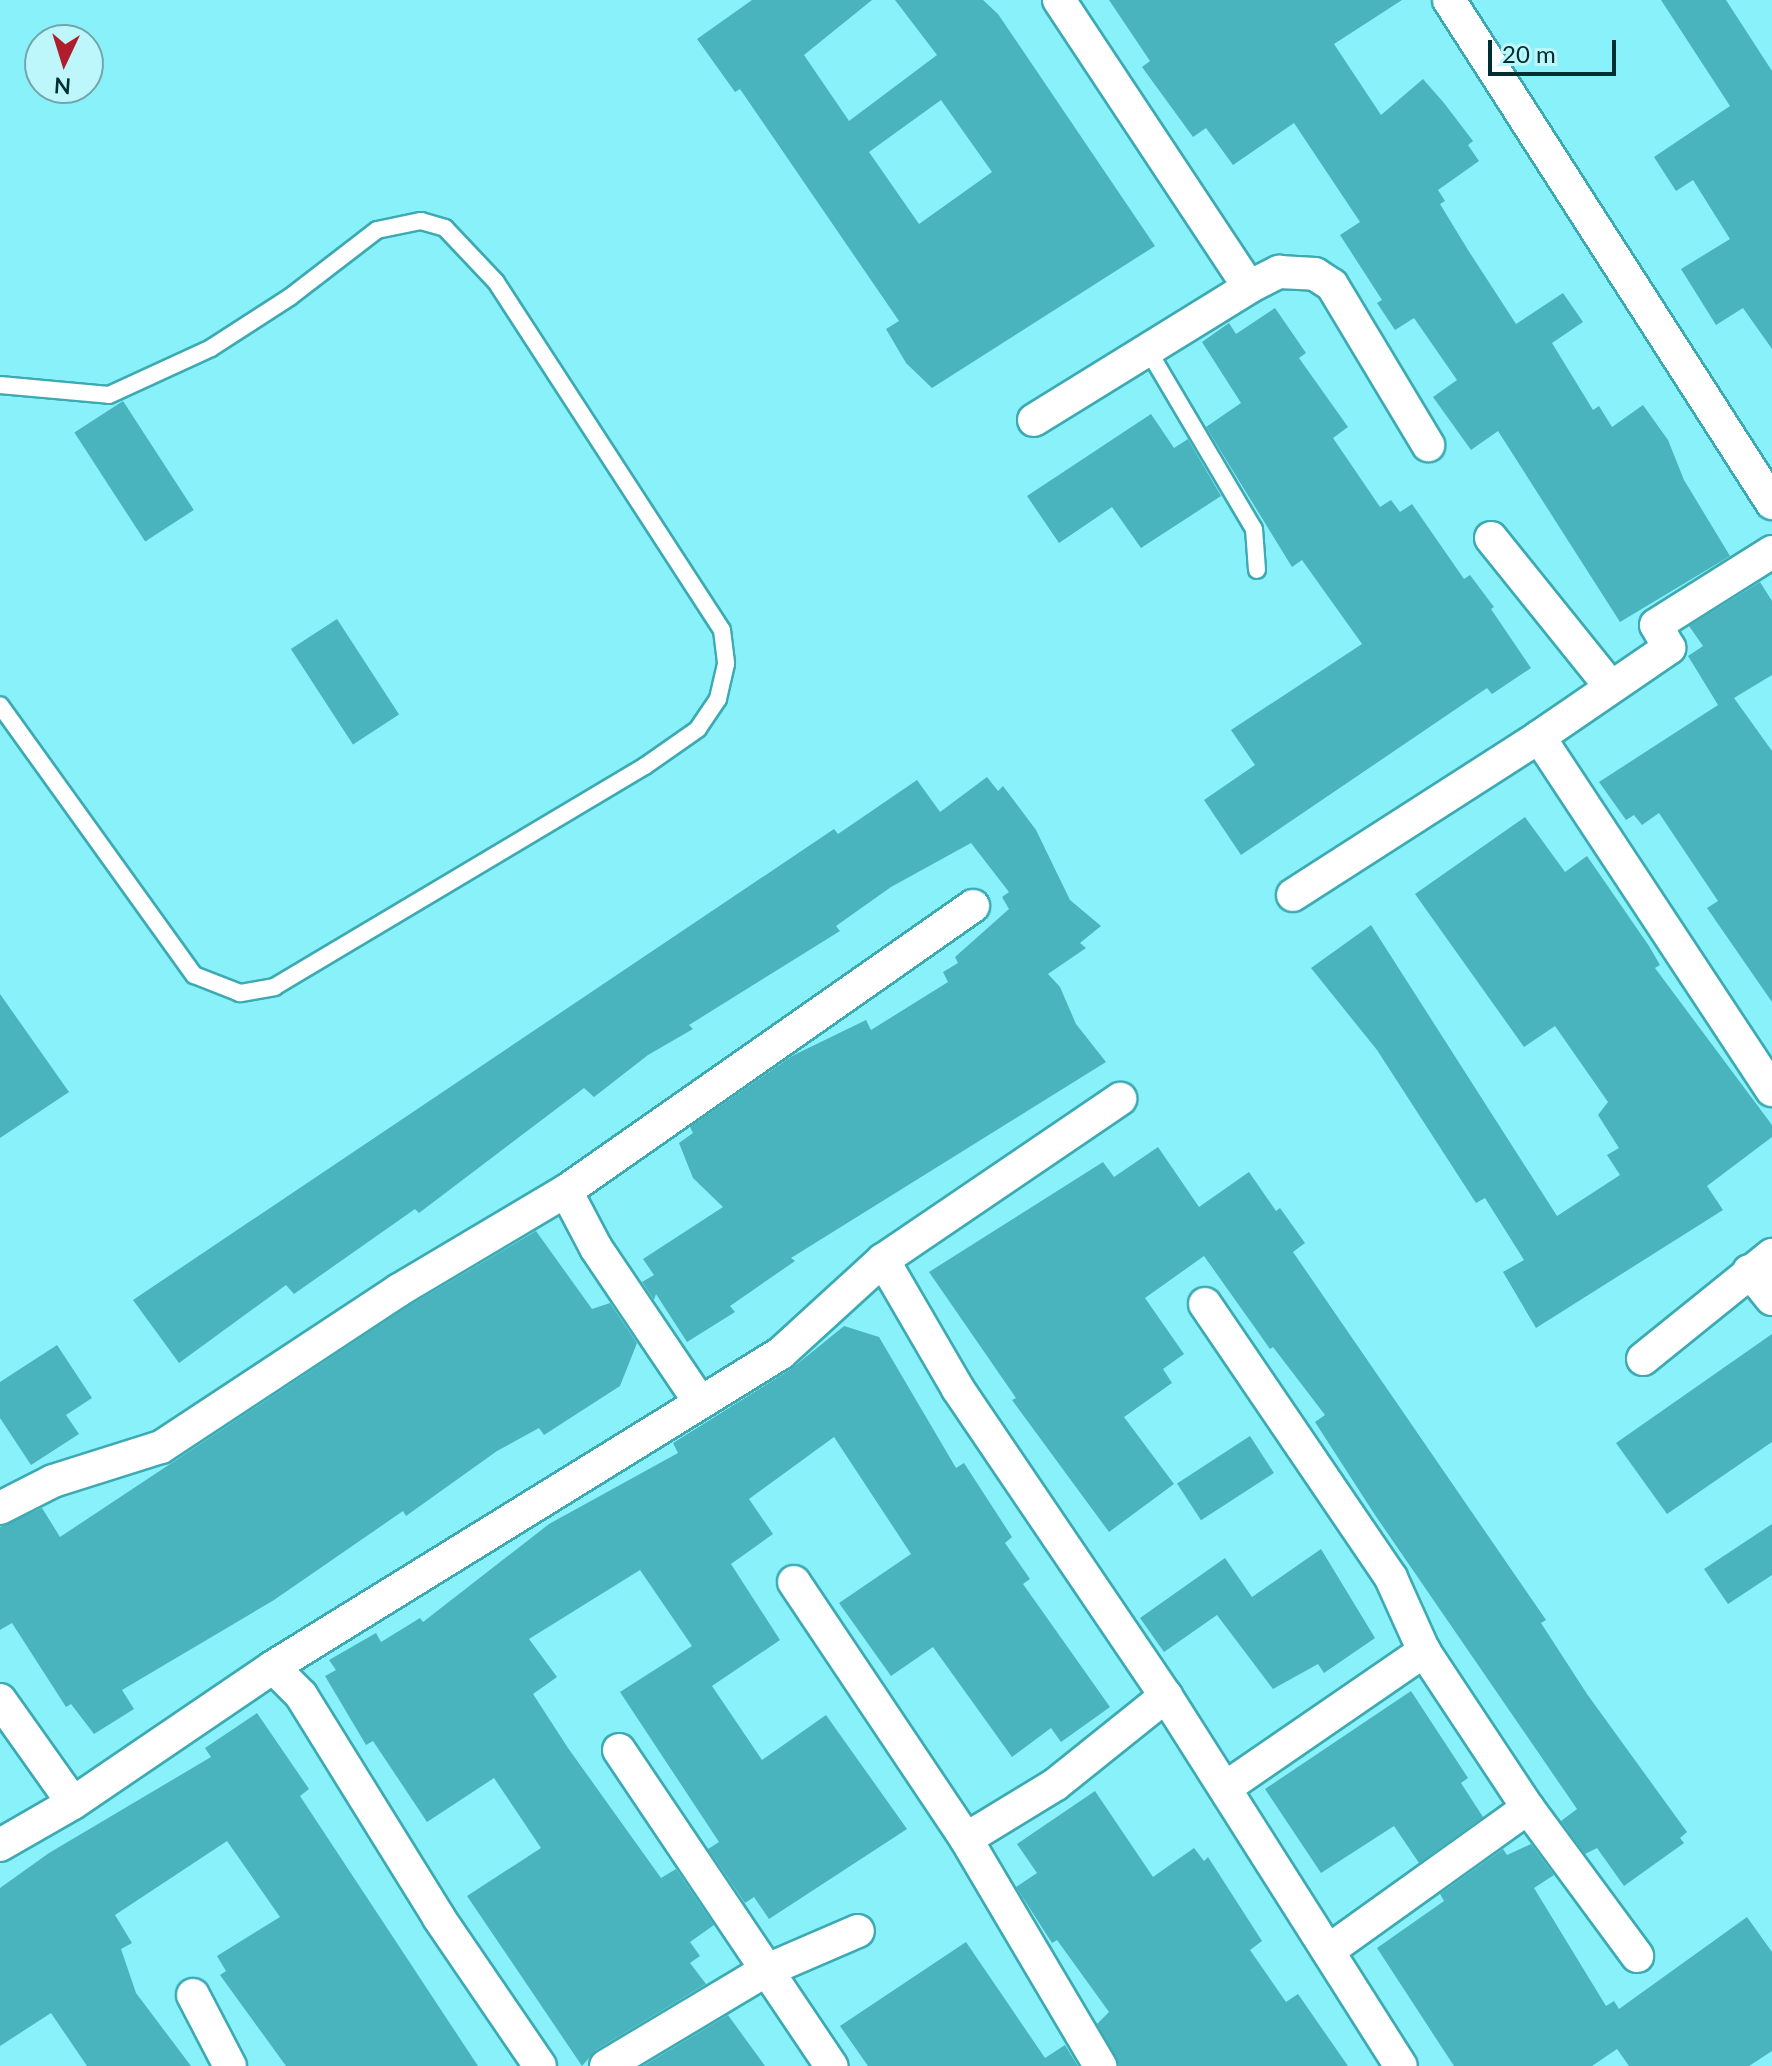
<!DOCTYPE html>
<style>
body{margin:0}
#map{position:relative;width:1772px;height:2066px;overflow:hidden;background:#89f1f9;font-family:Lato,sans-serif}
div>[style]{position:absolute}
.building>*{inset:0;background:#49b4bd;transform-origin:0 0}
.roads{filter:drop-shadow(2px 0 #3daab3) drop-shadow(-2px 0 #3daab3) drop-shadow(0 2px #3daab3) drop-shadow(0 -2px #3daab3)}
.lane>*{height:16px;margin:-8px;padding:0 8px;transform-origin:8px;border-radius:8px;background:#fff}
.street>*{height:32px;margin:-16px;padding:0 16px;transform-origin:16px;border-radius:16px;background:#fff}
span{translate:-50% -50%;white-space:nowrap;text-align:center;line-height:1.15;-webkit-text-stroke:6px #bdf7fc;paint-order:stroke}
.north{position:absolute;left:24px;top:24px;width:80px;height:80px;box-sizing:border-box;background:#bdf7fc;border:2px solid #71a7ab;border-radius:50%;rotate:184deg;font-size:22px;font-weight:700;line-height:32px;text-align:center;color:#002f32}
.north::after{content:'';display:block;margin:auto;width:28px;height:36px;background:#b01e2d;clip-path:polygon(50% 0,100% 100%,50% 72%,0 100%)}
.scale{position:absolute;left:1488px;top:40px;width:128px;height:36px;box-sizing:border-box;border:4px solid #002f32;border-top:0;padding-left:10px;font-size:24px;line-height:28px;white-space:nowrap;color:#002f32;-webkit-text-stroke:6px #bdf7fc;paint-order:stroke}
</style>
<div id="map">
<div class="building">
<div style="clip-path:polygon(evenodd,752px 0,872px 0,804px 55px,849px 121px,937px 55px,895px 0,983px 0,998px 14px,1155px 246px,932px 388px,906px 363px,886px 329px,899px 321px,740px 89px,735px 92px,697px 39px,752px 0,941px 100px,992px 172px,919px 224px,869px 152px,941px 100px)"></div>
<div style="clip-path:polygon(1109px 0,1402px 0,1334px 44px,1381px 115px,1423px 79px,1444px 103px,1473px 141px,1468px 145px,1479px 161px,1438px 190px,1445px 201px,1440px 204px,1468px 250px,1516px 324px,1563px 293px,1583px 322px,1552px 343px,1593px 410px,1599px 406px,1612px 427px,1643px 405px,1668px 440px,1684px 480px,1730px 556px,1620px 622px,1498px 431px,1471px 450px,1433px 397px,1457px 380px,1414px 318px,1395px 330px,1377px 303px,1382px 300px,1340px 235px,1360px 222px,1294px 123px,1233px 165px,1206px 128px,1193px 137px,1142px 67px,1150px 61px)"></div>
<div style="clip-path:polygon(1661px 0,1726px 0,1772px 71px,1772px 349px,1743px 308px,1716px 325px,1681px 269px,1730px 239px,1693px 180px,1676px 191px,1654px 157px,1730px 106px)"></div>
<div style="clip-path:polygon(1275px 308px,1306px 353px,1299px 358px,1348px 427px,1333px 438px,1380px 507px,1391px 500px,1400px 512px,1412px 504px,1464px 579px,1470px 575px,1494px 607px,1491px 609px,1531px 668px,1492px 694px,1487px 688px,1241px 855px,1204px 800px,1255px 765px,1231px 730px,1362px 644px,1302px 560px,1292px 567px,1206px 427px,1241px 403px,1202px 342px,1229px 323px,1236px 334px)"></div>
<div style="left:123px;top:401px;width:130px;height:58px;rotate:57deg"></div>
<div style="clip-path:polygon(1151px 414px,1174px 448px,1188px 439px,1221px 496px,1141px 548px,1112px 507px,1059px 543px,1027px 496px)"></div>
<div style="clip-path:polygon(1760px 582px,1772px 601px,1772px 675px,1734px 698px,1772px 751px,1772px 1002px,1707px 908px,1718px 901px,1659px 813px,1642px 825px,1634px 815px,1626px 820px,1599px 782px,1718px 705px,1688px 656px,1703px 646px,1689px 626px)"></div>
<div style="left:337px;top:619px;width:114px;height:55px;rotate:57deg"></div>
<div style="clip-path:polygon(987px 777px,998px 791px,1003px 786px,1036px 830px,1070px 900px,1101px 926px,1080px 943px,1086px 948px,1048px 974px,1060px 987px,1076px 1024px,1106px 1062px,791px 1258px,795px 1261px,730px 1306px,735px 1312px,687px 1342px,656px 1294px,654px 1300px,642px 1282px,654px 1275px,643px 1259px,723px 1207px,693px 1178px,679px 1143px,693px 1133px,690px 1127px,792px 1056px,866px 1020px,871px 1030px,948px 982px,943px 972px,958px 963px,955px 957px,1009px 909px,1002px 897px,1009px 892px,971px 843px,891px 887px,836px 926px,840px 931px,689px 1025px,693px 1029px,648px 1055px,594px 1097px,584px 1088px,419px 1213px,415px 1209px,294px 1294px,286px 1285px,179px 1363px,133px 1300px,834px 829px,838px 834px,917px 780px,940px 812px)"></div>
<div style="clip-path:polygon(1525px 817px,1565px 872px,1587px 856px,1649px 946px,1660px 965px,1655px 968px,1772px 1125px,1772px 1137px,1707px 1186px,1723px 1210px,1536px 1328px,1503px 1272px,1524px 1260px,1485px 1198px,1476px 1203px,1377px 1050px,1311px 968px,1371px 925px,1557px 1216px,1620px 1175px,1607px 1155px,1619px 1148px,1598px 1115px,1608px 1102px,1555px 1026px,1524px 1047px,1415px 894px)"></div>
<div style="clip-path:polygon(0 994px,69px 1092px,0 1138px)"></div>
<div style="clip-path:polygon(1158px 1147px,1199px 1207px,1249px 1172px,1276px 1211px,1280px 1208px,1305px 1243px,1293px 1252px,1546px 1620px,1541px 1623px,1587px 1694px,1687px 1832px,1680px 1838px,1684px 1843px,1624px 1886px,1597px 1848px,1585px 1854px,1561px 1821px,1577px 1809px,1375px 1515px,1315px 1422px,1325px 1415px,1273px 1347px,1270px 1349px,1204px 1256px,1145px 1298px,1184px 1354px,1163px 1369px,1172px 1383px,1124px 1417px,1174px 1484px,1109px 1532px,1012px 1400px,1016px 1398px,929px 1272px,1103px 1162px,1114px 1177px)"></div>
<div style="clip-path:polygon(536px 1231px,592px 1309px,610px 1303px,637px 1343px,620px 1386px,544px 1435px,539px 1428px,497px 1451px,406px 1516px,403px 1511px,274px 1600px,122px 1690px,134px 1709px,94px 1734px,71px 1704px,66px 1707px,12px 1623px,0 1630px,0 1527px,42px 1508px,60px 1537px,407px 1307px)"></div>
<div style="clip-path:polygon(844px 1326px,879px 1337px,956px 1468px,964px 1463px,1012px 1537px,1005px 1543px,1030px 1579px,1023px 1584px,1110px 1707px,1061px 1742px,1051px 1728px,1012px 1757px,933px 1647px,891px 1676px,839px 1603px,911px 1554px,834px 1437px,749px 1499px,773px 1534px,731px 1564px,780px 1640px,712px 1686px,762px 1760px,826px 1715px,907px 1829px,769px 1919px,754px 1897px,745px 1903px,708px 1849px,719px 1842px,620px 1692px,692px 1646px,640px 1570px,529px 1639px,557px 1677px,533px 1694px,568px 1748px,661px 1878px,676px 1869px,714px 1925px,690px 1942px,700px 1956px,690px 1963px,706px 1984px,596px 2050px,582px 2066px,467px 1896px,541px 1848px,494px 1778px,427px 1822px,373px 1741px,366px 1745px,325px 1676px,336px 1670px,329px 1660px,376px 1633px,381px 1642px,420px 1618px,423px 1622px,549px 1524px,678px 1453px,673px 1443px,791px 1369px)"></div>
<div style="clip-path:polygon(1772px 1334px,1772px 1442px,1667px 1514px,1616px 1443px)"></div>
<div style="clip-path:polygon(57px 1345px,92px 1398px,66px 1415px,79px 1434px,31px 1465px,0 1418px,0 1382px)"></div>
<div style="left:1250px;top:1436px;width:44px;height:87px;rotate:57deg"></div>
<div style="clip-path:polygon(1772px 1524px,1772px 1575px,1728px 1604px,1704px 1569px)"></div>
<div style="clip-path:polygon(1321px 1549px,1375px 1638px,1324px 1673px,1318px 1664px,1273px 1689px,1217px 1615px,1164px 1652px,1140px 1618px,1225px 1558px,1252px 1597px)"></div>
<div style="clip-path:polygon(1411px 1691px,1468px 1778px,1461px 1783px,1483px 1817px,1419px 1863px,1394px 1826px,1321px 1873px,1265px 1789px)"></div>
<div style="clip-path:polygon(257px 1713px,309px 1789px,300px 1796px,478px 2066px,286px 2066px,220px 1975px,226px 1971px,217px 1956px,280px 1917px,227px 1841px,115px 1915px,132px 1943px,121px 1949px,136px 1993px,191px 2066px,87px 2066px,51px 2013px,0 2046px,0 1888px,49px 1853px,211px 1757px,205px 1748px)"></div>
<div style="clip-path:polygon(1095px 1791px,1153px 1877px,1194px 1848px,1204px 1861px,1208px 1857px,1262px 1941px,1250px 1950px,1286px 2002px,1298px 1994px,1348px 2066px,1119px 2066px,1097px 2024px,1109px 2012px,1057px 1940px,1052px 1943px,1016px 1887px,1037px 1873px,1017px 1844px)"></div>
<div style="clip-path:polygon(1531px 1844px,1554px 1875px,1534px 1888px,1606px 2006px,1614px 2001px,1619px 2009px,1747px 1917px,1772px 1952px,1772px 2051px,1749px 2066px,1629px 2066px,1617px 2049px,1592px 2066px,1454px 2066px,1377px 1948px,1444px 1901px,1440px 1894px,1503px 1849px,1507px 1855px)"></div>
<div style="clip-path:polygon(966px 1942px,1045px 2058px,1065px 2045px,1078px 2066px,868px 2066px,840px 2026px)"></div>
<div style="clip-path:polygon(728px 2015px,765px 2066px,643px 2066px)"></div>
</div>
<div class="roads">
<div class="lane">
<div style="left:1148px;top:350px;width:208px;rotate:59.4deg"></div>
<div style="left:1254px;top:529px;width:41px;rotate:85.8deg"></div>
<div style="left:0;top:385px;width:109px;rotate:5.2deg"></div>
<div style="left:109px;top:395px;width:112px;rotate:-24.7deg"></div>
<div style="left:211px;top:348px;width:94px;rotate:-32.8deg"></div>
<div style="left:290px;top:297px;width:110px;rotate:-37.6deg"></div>
<div style="left:377px;top:230px;width:45px;rotate:-11.6deg"></div>
<div style="left:421px;top:221px;width:25px;rotate:16deg"></div>
<div style="left:445px;top:228px;width:74px;rotate:46.6deg"></div>
<div style="left:496px;top:282px;width:415px;rotate:57deg"></div>
<div style="left:722px;top:630px;width:34px;rotate:83deg"></div>
<div style="left:726px;top:664px;width:36px;rotate:103deg"></div>
<div style="left:718px;top:699px;width:36px;rotate:124deg"></div>
<div style="left:698px;top:729px;width:65px;rotate:145.1deg"></div>
<div style="left:645px;top:766px;width:431px;rotate:149.2deg"></div>
<div style="left:275px;top:987px;width:36px;rotate:170deg"></div>
<div style="left:240px;top:993px;width:49px;rotate:-158.6deg"></div>
<div style="left:194px;top:975px;width:332px;rotate:-125.7deg"></div>
</div>
<div class="street">
<div style="left:1059px;top:0;width:344px;rotate:56.5deg"></div>
<div style="left:1249px;top:287px;width:34px;rotate:-27deg"></div>
<div style="left:1279px;top:272px;width:36px;rotate:3deg"></div>
<div style="left:1315px;top:274px;width:20px;rotate:33deg"></div>
<div style="left:1332px;top:285px;width:187px;rotate:59deg"></div>
<div style="left:1449px;top:0;width:598px;rotate:57.29deg"></div>
<div style="left:1034px;top:420px;width:253px;rotate:-31.7deg"></div>
<div style="left:1491px;top:538px;width:190px;rotate:51.2deg"></div>
<div style="left:1539px;top:737px;width:158px;rotate:-34.4deg"></div>
<div style="left:1669px;top:648px;width:26px;rotate:-119deg"></div>
<div style="left:1656px;top:625px;width:137px;rotate:-32.2deg"></div>
<div style="left:1293px;top:895px;width:292px;rotate:-32.7deg"></div>
<div style="left:1539px;top:737px;width:423px;rotate:56.6deg"></div>
<div style="left:566px;top:1191px;width:64px;rotate:62.2deg"></div>
<div style="left:596px;top:1248px;width:186px;rotate:56deg"></div>
<div style="left:883px;top:1260px;width:149px;rotate:59.8deg"></div>
<div style="left:958px;top:1389px;width:371px;rotate:55.9deg"></div>
<div style="left:1166px;top:1696px;width:438px;rotate:57.6deg"></div>
<div style="left:1749px;top:1271px;width:36px;rotate:51deg"></div>
<div style="left:1205px;top:1304px;width:331px;rotate:55.8deg"></div>
<div style="left:1391px;top:1578px;width:80px;rotate:65.7deg"></div>
<div style="left:1424px;top:1651px;width:188px;rotate:56.5deg"></div>
<div style="left:1528px;top:1808px;width:184px;rotate:53.6deg"></div>
<div style="left:1643px;top:1359px;width:166px;rotate:-38.9deg"></div>
<div style="left:0;top:1508px;width:59px;rotate:-27deg"></div>
<div style="left:53px;top:1481px;width:113px;rotate:-17.5deg"></div>
<div style="left:161px;top:1447px;width:285px;rotate:-33.4deg"></div>
<div style="left:399px;top:1290px;width:194px;rotate:-30.7deg"></div>
<div style="left:566px;top:1191px;width:497px;rotate:-35deg"></div>
<div style="left:794px;top:1582px;width:309px;rotate:56.2deg"></div>
<div style="left:966px;top:1839px;width:264px;rotate:59.4deg"></div>
<div style="left:273px;top:1667px;width:40px;rotate:45deg"></div>
<div style="left:301px;top:1695px;width:262px;rotate:58.2deg"></div>
<div style="left:439px;top:1918px;width:179px;rotate:55.7deg"></div>
<div style="left:0;top:1700px;width:126px;rotate:54.7deg"></div>
<div style="left:619px;top:1750px;width:381px;rotate:56.1deg"></div>
<div style="left:1225px;top:1788px;width:242px;rotate:-34.5deg"></div>
<div style="left:966px;top:1839px;width:105px;rotate:-31.4deg"></div>
<div style="left:1056px;top:1784px;width:141px;rotate:-38.7deg"></div>
<div style="left:0;top:1845px;width:84px;rotate:-29.9deg"></div>
<div style="left:73px;top:1803px;width:242px;rotate:-34.2deg"></div>
<div style="left:273px;top:1667px;width:597px;rotate:-31.72deg"></div>
<div style="left:781px;top:1353px;width:138px;rotate:-42.4deg"></div>
<div style="left:883px;top:1260px;width:287px;rotate:-34.2deg"></div>
<div style="left:1328px;top:1951px;width:246px;rotate:-35.6deg"></div>
<div style="left:193px;top:1995px;width:80px;rotate:62.5deg"></div>
<div style="left:606px;top:2066px;width:185px;rotate:-30.9deg"></div>
<div style="left:765px;top:1971px;width:101px;rotate:-23.3deg"></div>
</div>
</div>
<div class="north">N</div>
<div class="scale">20 m</div>
</div>
